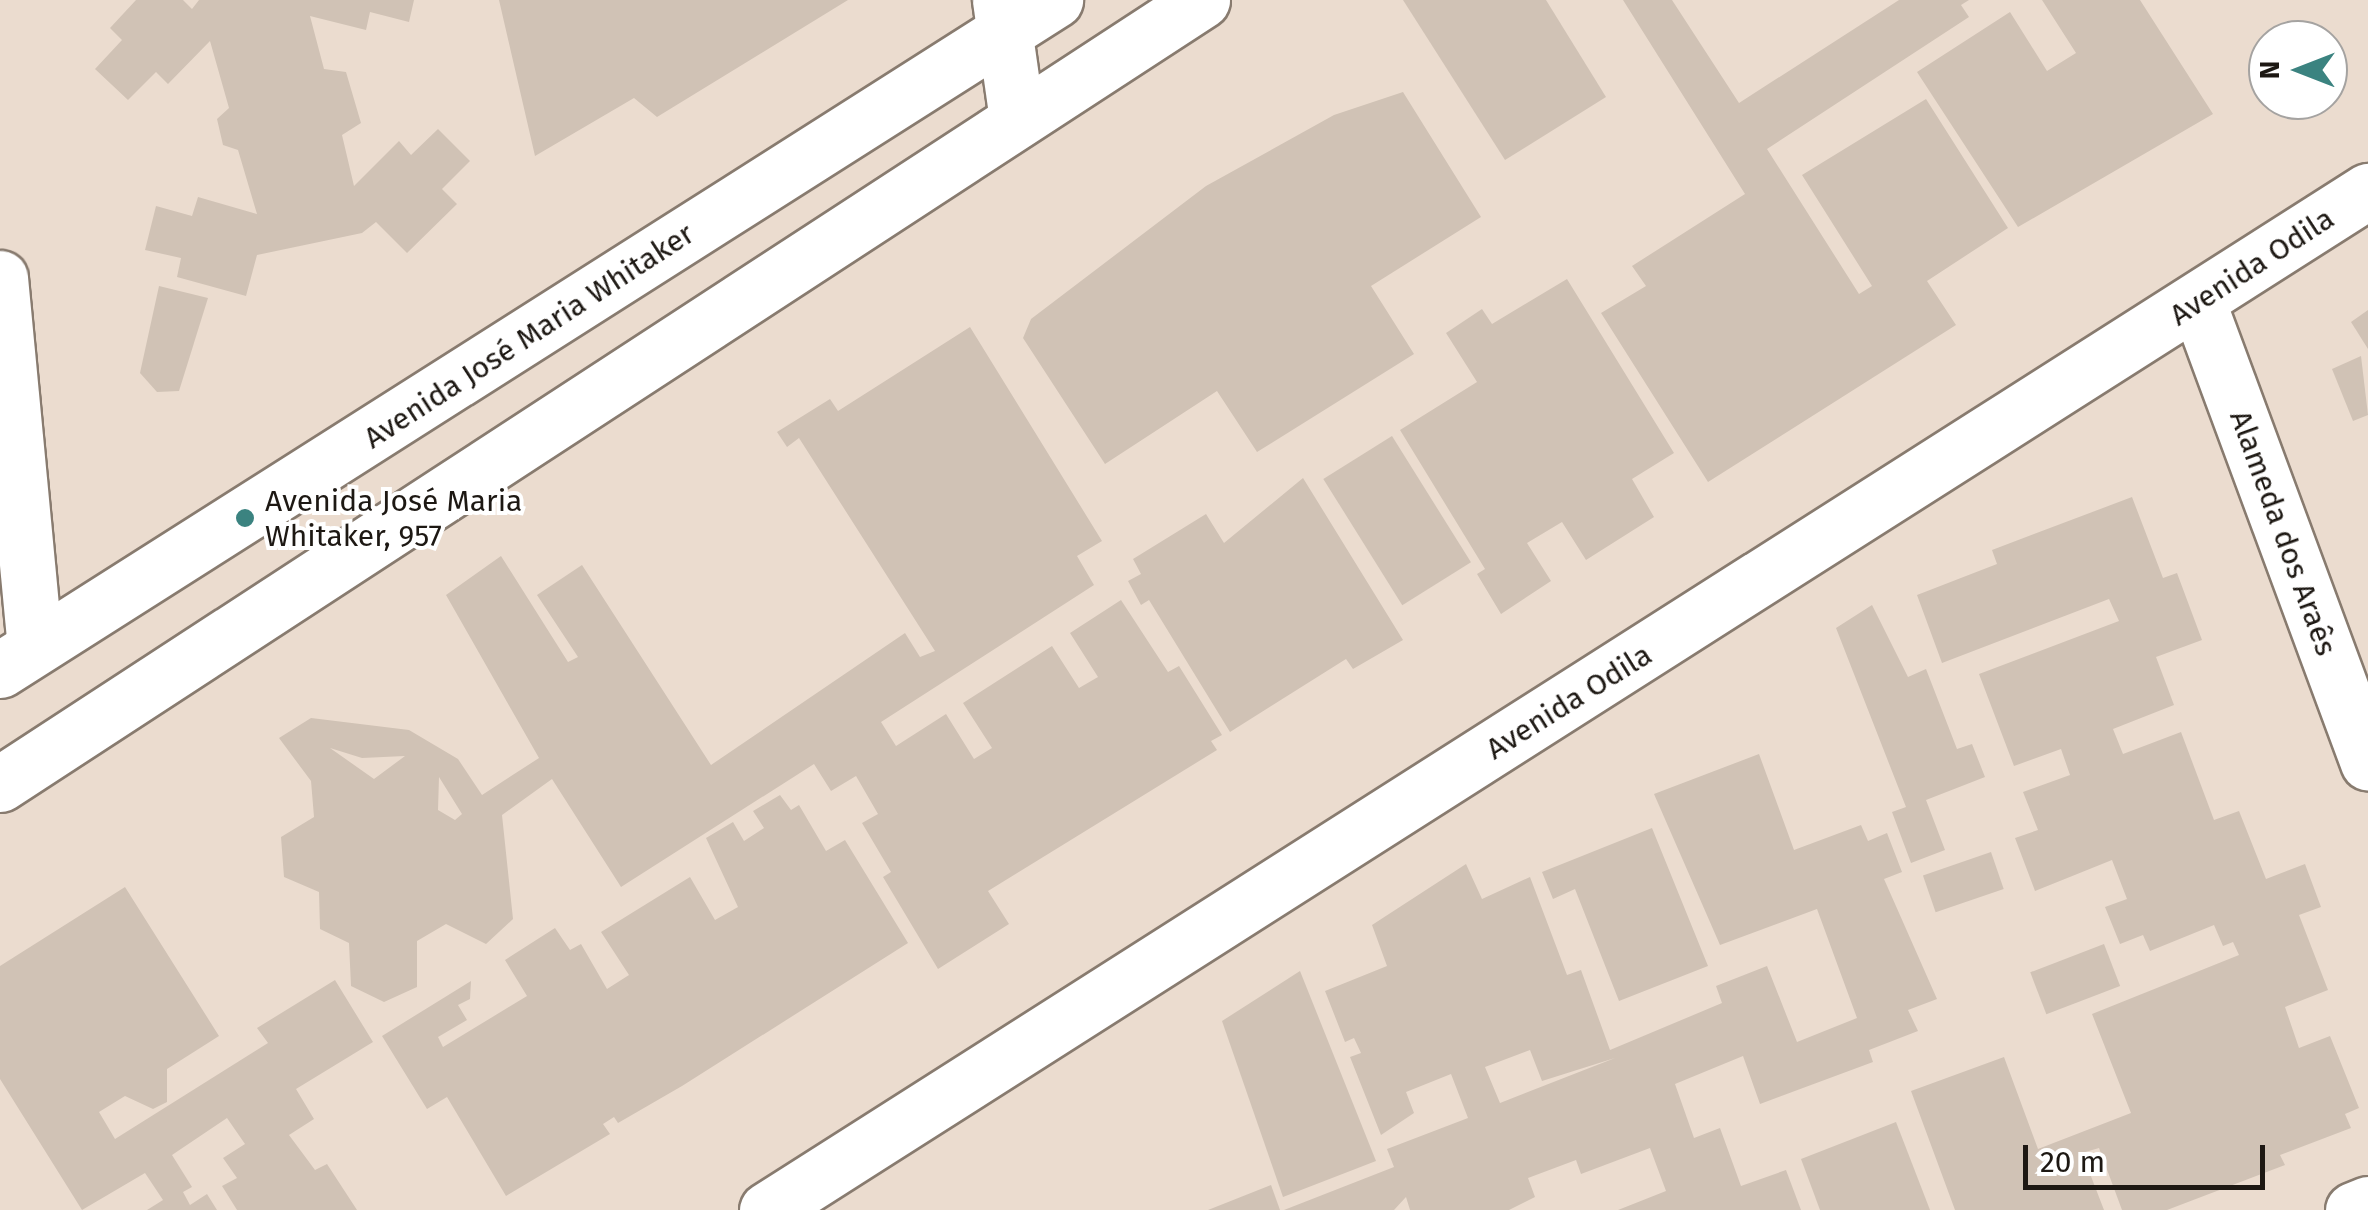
<!DOCTYPE html>
<meta charset="utf-8">
<style>
body{margin:0}
#map{position:relative;width:2368px;height:1210px;overflow:hidden;background:#ebdccf;font-family:"Fira Sans",sans-serif}
div>[style]{position:absolute}
.building>*{inset:0;background:#d0c2b5;transform-origin:0 0}
.roads{filter:drop-shadow(2px 0 #887b6f) drop-shadow(-2px 0 #887b6f) drop-shadow(0 2px #887b6f) drop-shadow(0 -2px #887b6f)}
.minor>*{height:55px;margin:-27.5px;padding:0 27.5px;transform-origin:27.5px;border-radius:27.5px;background:#fff}
.tertiary>*{height:55px;margin:-27.5px;padding:0 27.5px;transform-origin:27.5px;border-radius:27.5px;background:#fff}
.dots>*{width:28px;height:28px;translate:-50% -50%;box-sizing:border-box;border:5px solid #fff;border-radius:50%}
span{translate:-50% -50%;white-space:nowrap;text-align:center;line-height:1.15;-webkit-text-stroke:8px #fff;paint-order:stroke}
.street-label{font-size:30px;color:#1d1813}
.poi-label{font-size:30px;color:#1d1813}
.left{translate:0 -50%;text-align:left}
.north{position:absolute;left:2248px;top:20px;width:100px;height:100px;box-sizing:border-box;background:#fff;border:2px solid #a5a3a1;border-radius:50%;rotate:270deg;font-size:28px;font-weight:700;line-height:40px;text-align:center;color:#1d1813}
.north::after{content:'';display:block;margin:auto;width:35px;height:45px;background:#3b8380;clip-path:polygon(50% 0,100% 100%,50% 72%,0 100%)}
.scale{position:absolute;left:2023px;top:1145px;width:242px;height:45px;box-sizing:border-box;border:5px solid #1d1813;border-top:0;padding-left:12px;font-size:30px;line-height:35px;white-space:nowrap;color:#1d1813;-webkit-text-stroke:8px #fff;paint-order:stroke}
</style>
<div id="map">
<div class="building">
<div style="clip-path:polygon(136px 0,183px 0,192px 9px,199px 0,414px 0,409px 22px,370px 12px,366px 30px,310px 16px,324px 69px,346px 72px,361px 123px,342px 135px,354px 186px,399px 141px,411px 155px,438px 129px,470px 161px,442px 189px,457px 204px,407px 253px,376px 222px,362px 233px,257px 255px,246px 296px,177px 277px,181px 258px,145px 250px,156px 206px,192px 216px,198px 197px,257px 214px,238px 150px,223px 145px,217px 119px,229px 108px,210px 41px,168px 84px,156px 72px,128px 100px,95px 69px,122px 40px,110px 28px)"></div>
<div style="clip-path:polygon(499px 0,848px 0,657px 117px,634px 98px,535px 156px)"></div>
<div style="clip-path:polygon(1403px 0,1546px 0,1606px 97px,1505px 160px)"></div>
<div style="clip-path:polygon(1623px 0,1672px 0,1739px 103px,1899px 0,1969px 0,1961px 5px,1969px 17px,1767px 149px,1859px 294px,1872px 286px,1802px 175px,1926px 99px,2008px 228px,1927px 281px,1956px 325px,1708px 482px,1601px 313px,1646px 286px,1632px 266px,1745px 194px)"></div>
<div style="clip-path:polygon(2042px 0,2140px 0,2213px 114px,2018px 227px,1917px 72px,2010px 12px,2047px 71px,2076px 53px)"></div>
<div style="clip-path:polygon(1403px 92px,1481px 217px,1371px 286px,1414px 354px,1257px 452px,1217px 391px,1105px 464px,1023px 338px,1031px 319px,1206px 186px,1334px 115px)"></div>
<div style="clip-path:polygon(1567px 279px,1674px 453px,1632px 479px,1654px 517px,1586px 560px,1562px 522px,1527px 543px,1551px 581px,1501px 614px,1477px 574px,1485px 569px,1400px 430px,1477px 382px,1446px 333px,1482px 309px,1492px 324px)"></div>
<div style="clip-path:polygon(159px 286px,208px 298px,179px 391px,157px 392px,140px 373px)"></div>
<div style="clip-path:polygon(2368px 310px,2368px 349px,2351px 322px)"></div>
<div style="clip-path:polygon(evenodd,970px 327px,1102px 541px,1077px 556px,1094px 585px,881px 722px,896px 746px,946px 714px,974px 759px,992px 748px,963px 703px,1052px 646px,1079px 688px,1098px 677px,1070px 633px,1121px 600px,1168px 672px,1179px 666px,1222px 735px,1211px 741px,1217px 750px,988px 891px,1009px 924px,938px 969px,883px 877px,891px 872px,862px 823px,878px 814px,856px 776px,831px 791px,814px 764px,621px 887px,552px 779px,502px 815px,513px 919px,486px 944px,446px 924px,417px 941px,417px 987px,384px 1002px,351px 986px,349px 943px,320px 929px,319px 892px,284px 877px,281px 837px,314px 817px,311px 781px,279px 738px,311px 718px,409px 730px,458px 759px,482px 795px,539px 758px,446px 595px,501px 556px,568px 662px,578px 657px,537px 595px,582px 565px,711px 765px,905px 633px,920px 657px,935px 651px,799px 438px,787px 447px,777px 432px,830px 399px,838px 411px,970px 327px,330px 748px,362px 758px,405px 756px,374px 779px,330px 748px,970px 327px,439px 777px,462px 814px,455px 820px,438px 810px,439px 777px)"></div>
<div style="clip-path:polygon(2361px 356px,2368px 415px,2353px 421px,2332px 369px)"></div>
<div style="left:1392px;top:436px;width:149px;height:81px;rotate:58deg"></div>
<div style="clip-path:polygon(1303px 478px,1403px 640px,1353px 669px,1346px 659px,1230px 732px,1149px 600px,1141px 605px,1128px 581px,1141px 574px,1133px 559px,1206px 514px,1224px 543px)"></div>
<div style="clip-path:polygon(2132px 497px,2163px 578px,2177px 573px,2202px 640px,2156px 657px,2174px 705px,2113px 729px,2123px 754px,2181px 732px,2214px 820px,2239px 811px,2266px 879px,2305px 864px,2321px 907px,2299px 915px,2328px 990px,2285px 1007px,2299px 1048px,2330px 1036px,2359px 1108px,2345px 1114px,2351px 1128px,2280px 1155px,2285px 1165px,2167px 1210px,2122px 1210px,2099px 1148px,2082px 1153px,2104px 1210px,1955px 1210px,1911px 1091px,2004px 1057px,2038px 1149px,2131px 1113px,2092px 1014px,2239px 955px,2233px 942px,2223px 946px,2214px 925px,2150px 951px,2143px 935px,2120px 944px,2105px 907px,2127px 899px,2112px 860px,2035px 891px,2015px 838px,2038px 830px,2023px 792px,2070px 775px,2061px 749px,2014px 766px,1979px 674px,2119px 621px,2109px 599px,1942px 663px,1917px 595px,1997px 564px,1992px 550px)"></div>
<div style="clip-path:polygon(1872px 605px,1908px 677px,1926px 669px,1957px 749px,1972px 744px,1985px 777px,1926px 800px,1945px 850px,1911px 863px,1892px 812px,1906px 807px,1836px 628px)"></div>
<div style="clip-path:polygon(evenodd,1759px 754px,1794px 850px,1861px 825px,1868px 841px,1887px 833px,1902px 872px,1884px 879px,1937px 999px,1908px 1010px,1918px 1031px,1869px 1050px,1873px 1062px,1760px 1104px,1743px 1056px,1675px 1084px,1694px 1138px,1720px 1128px,1741px 1186px,1786px 1170px,1801px 1210px,1618px 1210px,1666px 1191px,1650px 1148px,1581px 1174px,1576px 1160px,1528px 1178px,1535px 1197px,1509px 1210px,1410px 1210px,1406px 1197px,1394px 1210px,1284px 1210px,1394px 1167px,1387px 1149px,1468px 1118px,1451px 1074px,1406px 1092px,1414px 1113px,1381px 1135px,1350px 1057px,1361px 1053px,1354px 1038px,1345px 1042px,1325px 991px,1387px 966px,1372px 925px,1466px 864px,1482px 899px,1530px 877px,1567px 975px,1581px 970px,1610px 1050px,1722px 1003px,1716px 986px,1767px 966px,1797px 1042px,1857px 1018px,1817px 909px,1720px 945px,1654px 794px,1759px 754px,1530px 1050px,1542px 1081px,1615px 1058px,1500px 1103px,1485px 1067px,1530px 1050px)"></div>
<div style="clip-path:polygon(780px 795px,791px 810px,799px 805px,826px 851px,845px 840px,908px 943px,682px 1086px,618px 1123px,614px 1117px,603px 1124px,610px 1134px,506px 1196px,447px 1097px,427px 1109px,382px 1036px,471px 981px,470px 999px,458px 1005px,467px 1020px,438px 1037px,443px 1047px,527px 996px,505px 960px,555px 928px,570px 950px,581px 944px,607px 989px,629px 975px,601px 932px,690px 877px,715px 920px,738px 907px,706px 838px,733px 822px,744px 841px,764px 828px,753px 811px)"></div>
<div style="clip-path:polygon(1652px 828px,1708px 966px,1619px 1001px,1575px 889px,1553px 899px,1542px 872px)"></div>
<div style="left:1991px;top:852px;width:39px;height:72px;rotate:71deg"></div>
<div style="clip-path:polygon(125px 887px,219px 1036px,167px 1069px,167px 1102px,153px 1109px,125px 1096px,99px 1112px,115px 1139px,268px 1043px,257px 1028px,335px 980px,373px 1042px,296px 1089px,314px 1119px,289px 1135px,315px 1170px,327px 1164px,357px 1210px,237px 1210px,222px 1186px,237px 1178px,223px 1158px,245px 1144px,227px 1118px,172px 1155px,192px 1187px,183px 1192px,190px 1205px,207px 1194px,217px 1210px,147px 1210px,163px 1200px,145px 1173px,82px 1210px,0 1079px,0 966px)"></div>
<div style="left:2104px;top:944px;width:45px;height:79px;rotate:69deg"></div>
<div style="clip-path:polygon(1300px 971px,1376px 1161px,1283px 1197px,1222px 1021px)"></div>
<div style="clip-path:polygon(1896px 1122px,1930px 1210px,1820px 1210px,1801px 1159px)"></div>
<div style="clip-path:polygon(1271px 1185px,1280px 1210px,1208px 1210px)"></div>
</div>
<div class="roads">
<div class="minor">
<div style="left:1000px;top:0;width:121px;rotate:81.9deg"></div>
<div style="left:0;top:278px;width:370px;rotate:84.6deg"></div>
<div style="left:2198px;top:303px;width:490px;rotate:69.7deg"></div>
<div style="left:767px;top:1210px;width:1898px;rotate:-32.48deg"></div>
<div style="left:2353px;top:1210px;width:16px;rotate:-22deg"></div>
</div>
<div class="tertiary">
<div style="left:0;top:670px;width:1250px;rotate:-32.42deg"></div>
<div style="left:0;top:784px;width:1435px;rotate:-33.11deg"></div>
</div>
</div>
<div class="dots">
<div style="left:245px;top:518px;background:#3b8380"></div>
</div>
<div class="street-label">
<span style="left:2252px;top:267px;rotate:-33deg">Avenida Odila</span>
<span style="left:529px;top:336px;rotate:-33deg">Avenida José Maria Whitaker</span>
<span style="left:2283px;top:533px;rotate:70deg">Alameda dos Araês</span>
<span style="left:1569px;top:702px;rotate:-32deg">Avenida Odila</span>
</div>
<div class="poi-label">
<span class="left" style="left:265px;top:518px">Avenida José Maria<br>Whitaker, 957</span>
</div>
<div class="north">N</div>
<div class="scale">20 m</div>
</div>
